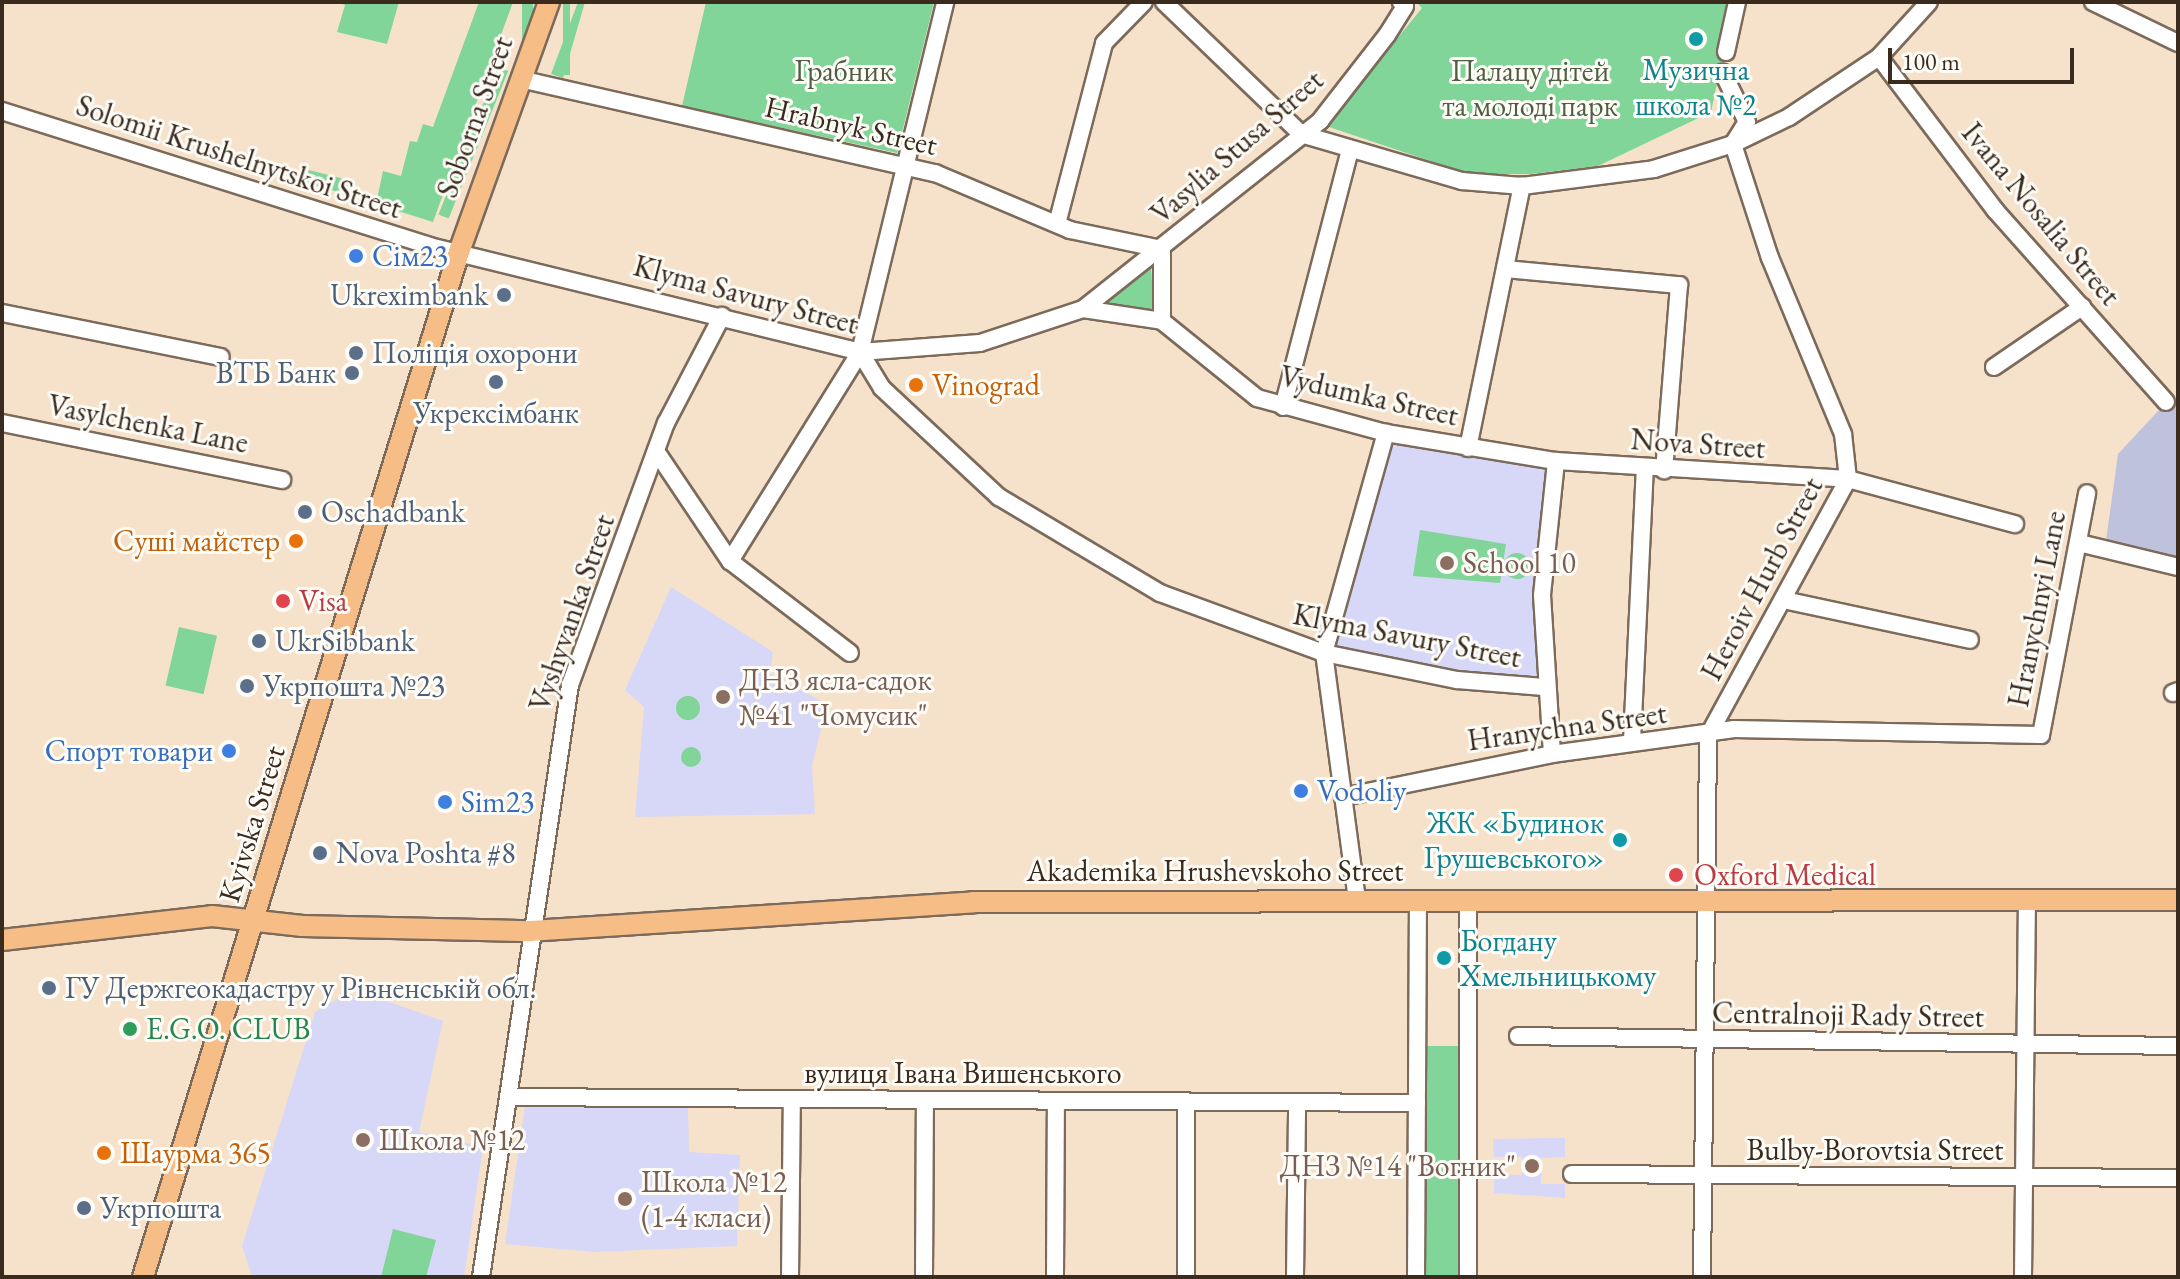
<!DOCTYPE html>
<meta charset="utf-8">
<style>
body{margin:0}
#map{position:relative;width:2180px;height:1279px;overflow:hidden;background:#f6e2cb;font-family:"EB Garamond",serif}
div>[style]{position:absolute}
.built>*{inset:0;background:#d7d7f8}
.industrial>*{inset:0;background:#bfc2dd}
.green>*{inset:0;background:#81d598;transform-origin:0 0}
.round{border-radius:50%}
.roads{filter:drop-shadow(2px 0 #7c6a5b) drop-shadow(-2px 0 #7c6a5b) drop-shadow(0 2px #7c6a5b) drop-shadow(0 -2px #7c6a5b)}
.minor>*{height:16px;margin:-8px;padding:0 8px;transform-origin:8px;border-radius:8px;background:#fff}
.major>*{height:20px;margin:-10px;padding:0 10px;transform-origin:10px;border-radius:10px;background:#f6be86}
.dots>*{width:22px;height:22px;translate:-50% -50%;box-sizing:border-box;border:4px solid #fdfcf7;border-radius:50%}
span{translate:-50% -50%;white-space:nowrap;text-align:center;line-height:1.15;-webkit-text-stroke:6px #fdfcf7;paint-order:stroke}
.culture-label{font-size:30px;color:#0d838f}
.right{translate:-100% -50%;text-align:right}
.left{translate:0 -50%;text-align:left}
.park-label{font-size:30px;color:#505d43}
.street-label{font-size:30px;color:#3b2a1e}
.shop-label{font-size:30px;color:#366cbe}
.service-label{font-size:30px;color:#4e5e75}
.food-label{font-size:30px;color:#c56008}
.education-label{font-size:30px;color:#785e54}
.health-label{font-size:30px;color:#be3a42}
.leisure-label{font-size:30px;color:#27864d}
.frame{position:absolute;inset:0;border:4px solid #3b2a1e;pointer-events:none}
.scale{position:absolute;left:1888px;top:48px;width:186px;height:36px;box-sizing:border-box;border:4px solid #3b2a1e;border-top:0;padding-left:10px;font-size:24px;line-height:28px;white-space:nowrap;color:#3b2a1e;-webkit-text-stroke:6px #fdfcf7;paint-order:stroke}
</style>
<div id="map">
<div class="built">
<div style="clip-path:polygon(1386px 433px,1556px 461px,1544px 687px,1324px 653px)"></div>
<div style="clip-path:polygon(671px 587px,773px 652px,770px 674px,827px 704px,812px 766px,815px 814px,635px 817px,644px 707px,625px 690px)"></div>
<div style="clip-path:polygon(340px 997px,384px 1000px,443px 1021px,419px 1132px,483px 1147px,464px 1277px,252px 1277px,242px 1246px,315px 1012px)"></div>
<div style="clip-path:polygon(525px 1106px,688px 1108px,689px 1152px,740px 1155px,737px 1246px,594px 1252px,505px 1244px)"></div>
<div style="clip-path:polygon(1565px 1138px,1565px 1157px,1541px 1158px,1541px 1184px,1565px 1184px,1565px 1198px,1494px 1193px,1494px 1175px,1522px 1175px,1522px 1157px,1494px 1157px,1493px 1139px)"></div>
</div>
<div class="industrial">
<div style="clip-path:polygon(2178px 403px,2178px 567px,2105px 548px,2118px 454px,2159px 410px)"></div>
</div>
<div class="green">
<div style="clip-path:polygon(336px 2px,399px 2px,387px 44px,337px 32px,345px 5px)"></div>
<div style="clip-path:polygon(479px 2px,513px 2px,433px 222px,376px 204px,383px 171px,401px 176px,410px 141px,417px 142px,423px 124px,433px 127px)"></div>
<div style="left:522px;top:2px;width:11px;height:51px"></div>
<div style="left:563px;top:2px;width:7px;height:73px"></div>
<div style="clip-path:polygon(578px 2px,585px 2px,563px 78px,551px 74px)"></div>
<div style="clip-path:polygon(706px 2px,934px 2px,897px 153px,682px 106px)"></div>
<div style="clip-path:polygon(1416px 2px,1734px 2px,1711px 112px,1598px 166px,1531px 174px,1469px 174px,1326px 126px,1422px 8px)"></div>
<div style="left:498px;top:67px;width:11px;height:159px;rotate:22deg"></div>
<div style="clip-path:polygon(309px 170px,352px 181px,348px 195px,305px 182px)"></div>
<div style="clip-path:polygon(1151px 266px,1154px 313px,1104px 305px,1104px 301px)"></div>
<div style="clip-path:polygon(1420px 530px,1506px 544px,1500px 583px,1413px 576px)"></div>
<div class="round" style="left:1504px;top:553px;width:26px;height:26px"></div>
<div style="left:179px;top:627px;width:39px;height:60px;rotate:13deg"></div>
<div class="round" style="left:676px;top:696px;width:24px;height:24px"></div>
<div class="round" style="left:681px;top:747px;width:20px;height:20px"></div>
<div style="left:1461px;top:1046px;width:231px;height:38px;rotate:90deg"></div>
<div style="clip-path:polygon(393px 1229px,436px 1240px,426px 1277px,381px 1277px)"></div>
</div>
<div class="roads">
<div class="minor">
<div style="left:1164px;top:2px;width:190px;rotate:43.9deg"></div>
<div style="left:1301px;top:134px;width:168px;rotate:16.3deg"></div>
<div style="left:1462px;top:181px;width:60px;rotate:4.8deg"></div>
<div style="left:1522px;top:186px;width:133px;rotate:-7.3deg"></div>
<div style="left:1654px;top:169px;width:83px;rotate:-17.6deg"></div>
<div style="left:1733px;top:144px;width:62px;rotate:-25.7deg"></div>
<div style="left:1789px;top:117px;width:108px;rotate:-33.7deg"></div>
<div style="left:1879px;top:57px;width:74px;rotate:-47.7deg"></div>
<div style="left:2093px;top:2px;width:94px;rotate:25.8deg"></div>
<div style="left:1726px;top:52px;width:51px;rotate:-77.6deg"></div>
<div style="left:1879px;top:57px;width:192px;rotate:52.8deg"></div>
<div style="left:1995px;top:210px;width:257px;rotate:48.3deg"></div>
<div style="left:520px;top:79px;width:426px;rotate:12.8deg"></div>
<div style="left:935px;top:173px;width:147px;rotate:22.9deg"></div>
<div style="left:1070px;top:230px;width:94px;rotate:11.7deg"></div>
<div style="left:2px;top:111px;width:448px;rotate:17.5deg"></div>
<div style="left:429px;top:246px;width:444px;rotate:13.8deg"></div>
<div style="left:860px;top:352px;width:120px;rotate:-4.3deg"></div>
<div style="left:980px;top:343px;width:108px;rotate:-18.3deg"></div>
<div style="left:1083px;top:309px;width:80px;rotate:8.6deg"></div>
<div style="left:1162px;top:321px;width:122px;rotate:39deg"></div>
<div style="left:1257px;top:398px;width:134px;rotate:15.2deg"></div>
<div style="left:1386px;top:433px;width:172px;rotate:9.4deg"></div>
<div style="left:1556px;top:461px;width:293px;rotate:3.5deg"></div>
<div style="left:1848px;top:479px;width:173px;rotate:15.1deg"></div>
<div style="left:1057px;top:224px;width:187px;rotate:-75.4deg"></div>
<div style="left:1104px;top:43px;width:57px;rotate:-45.7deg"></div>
<div style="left:1505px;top:269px;width:175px;rotate:5.3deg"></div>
<div style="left:1679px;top:285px;width:186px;rotate:94.6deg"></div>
<div style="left:1083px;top:309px;width:303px;rotate:-38.4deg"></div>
<div style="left:1320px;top:121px;width:109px;rotate:-52.1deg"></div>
<div style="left:1387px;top:35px;width:34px;rotate:-58deg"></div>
<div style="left:1405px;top:6px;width:6px;rotate:-135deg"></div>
<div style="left:2px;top:313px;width:223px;rotate:11.4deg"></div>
<div style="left:1162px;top:321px;width:72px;rotate:-90deg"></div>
<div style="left:860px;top:352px;width:42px;rotate:58.6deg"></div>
<div style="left:882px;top:388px;width:160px;rotate:43deg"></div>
<div style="left:999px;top:497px;width:187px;rotate:30.8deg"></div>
<div style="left:1160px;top:593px;width:175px;rotate:20.1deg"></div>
<div style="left:1324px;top:653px;width:136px;rotate:11.5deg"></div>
<div style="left:1457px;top:680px;width:87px;rotate:4.6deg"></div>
<div style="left:1994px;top:367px;width:107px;rotate:-34.3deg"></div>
<div style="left:1283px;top:407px;width:267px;rotate:-75.4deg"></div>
<div style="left:2px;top:423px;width:286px;rotate:11.5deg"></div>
<div style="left:1468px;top:448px;width:268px;rotate:-78.4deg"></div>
<div style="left:656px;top:451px;width:133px;rotate:56.1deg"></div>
<div style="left:730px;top:561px;width:151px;rotate:37.5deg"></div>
<div style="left:2079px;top:543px;width:102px;rotate:13.6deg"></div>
<div style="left:730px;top:561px;width:246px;rotate:-58.1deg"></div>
<div style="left:860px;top:352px;width:360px;rotate:-76.3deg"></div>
<div style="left:1784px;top:600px;width:190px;rotate:12.1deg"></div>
<div style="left:2173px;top:693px;width:5px;rotate:-22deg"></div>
<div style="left:1632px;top:741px;width:273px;rotate:-87.3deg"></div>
<div style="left:1552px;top:754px;width:159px;rotate:-93.6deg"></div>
<div style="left:1542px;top:595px;width:135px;rotate:-84deg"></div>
<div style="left:1343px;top:797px;width:213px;rotate:-11.6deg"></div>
<div style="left:1552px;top:754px;width:184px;rotate:-7.8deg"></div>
<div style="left:1734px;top:729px;width:307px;rotate:1.1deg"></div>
<div style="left:2041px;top:735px;width:246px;rotate:-79.2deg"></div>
<div style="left:1357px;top:900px;width:249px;rotate:-97.6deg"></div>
<div style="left:1324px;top:653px;width:229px;rotate:-74.3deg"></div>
<div style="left:1468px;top:901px;width:376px;rotate:90deg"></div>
<div style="left:1518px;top:1036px;width:660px;rotate:0.87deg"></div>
<div style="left:509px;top:1097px;width:908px;rotate:0.38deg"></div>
<div style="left:1572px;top:1174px;width:606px;rotate:0.38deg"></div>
<div style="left:481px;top:1277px;width:599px;rotate:-81.45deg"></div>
<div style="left:570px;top:685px;width:279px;rotate:-69.9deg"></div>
<div style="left:666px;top:423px;width:121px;rotate:-62.4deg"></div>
<div style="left:790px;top:1277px;width:177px;rotate:-89.4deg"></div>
<div style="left:924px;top:1277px;width:177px;rotate:-89.7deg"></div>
<div style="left:1055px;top:1277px;width:176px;rotate:-89.7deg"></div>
<div style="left:1186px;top:1277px;width:176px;rotate:-90deg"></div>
<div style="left:1295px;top:1277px;width:175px;rotate:-89.3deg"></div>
<div style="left:1416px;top:1277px;width:377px;rotate:-89.7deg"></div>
<div style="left:1702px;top:1277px;width:541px;rotate:-89.36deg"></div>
<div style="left:1708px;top:736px;width:293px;rotate:-61.4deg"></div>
<div style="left:1848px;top:479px;width:45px;rotate:-96.3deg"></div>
<div style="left:1843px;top:434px;width:191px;rotate:-112.5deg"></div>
<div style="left:1770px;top:258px;width:120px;rotate:-108deg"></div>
<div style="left:1733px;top:144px;width:26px;rotate:-58deg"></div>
<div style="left:1747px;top:122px;width:55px;rotate:-116.1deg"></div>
<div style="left:2023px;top:1277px;width:378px;rotate:-89.4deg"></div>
</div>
<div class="major">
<div style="left:2px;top:940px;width:211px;rotate:-6.5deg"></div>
<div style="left:212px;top:916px;width:91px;rotate:6.3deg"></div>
<div style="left:302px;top:926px;width:228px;rotate:1.3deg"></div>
<div style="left:530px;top:931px;width:444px;rotate:-3.7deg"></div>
<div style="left:973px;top:902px;width:1205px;rotate:-0.1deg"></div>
<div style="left:143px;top:1277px;width:1073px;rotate:-72.87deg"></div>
<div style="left:459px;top:252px;width:266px;rotate:-70.2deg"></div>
</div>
</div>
<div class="dots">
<div style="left:1696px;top:39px;background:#0f9aa8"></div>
<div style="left:356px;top:256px;background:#3f7fe0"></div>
<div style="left:504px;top:295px;background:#5c6f8a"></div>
<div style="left:356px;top:353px;background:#5c6f8a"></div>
<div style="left:352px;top:373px;background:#5c6f8a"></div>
<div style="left:496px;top:382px;background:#5c6f8a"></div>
<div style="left:916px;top:385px;background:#e8710a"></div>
<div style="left:305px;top:512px;background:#5c6f8a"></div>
<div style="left:296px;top:541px;background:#e8710a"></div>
<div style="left:1447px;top:563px;background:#8d6e63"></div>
<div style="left:283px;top:601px;background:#e0444e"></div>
<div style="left:259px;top:641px;background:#5c6f8a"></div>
<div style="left:247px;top:686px;background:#5c6f8a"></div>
<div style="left:723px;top:697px;background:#8d6e63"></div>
<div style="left:229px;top:751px;background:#3f7fe0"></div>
<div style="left:1301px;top:791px;background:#3f7fe0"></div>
<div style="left:445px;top:802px;background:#3f7fe0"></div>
<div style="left:1620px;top:840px;background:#0f9aa8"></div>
<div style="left:320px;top:853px;background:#5c6f8a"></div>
<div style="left:1676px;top:875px;background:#e0444e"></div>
<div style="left:1444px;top:958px;background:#0f9aa8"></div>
<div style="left:49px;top:988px;background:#5c6f8a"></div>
<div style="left:130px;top:1029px;background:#2e9e5b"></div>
<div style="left:363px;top:1140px;background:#8d6e63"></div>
<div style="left:104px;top:1153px;background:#e8710a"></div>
<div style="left:1532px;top:1166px;background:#8d6e63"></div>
<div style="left:625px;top:1199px;background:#8d6e63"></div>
<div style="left:84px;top:1208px;background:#5c6f8a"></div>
</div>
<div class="culture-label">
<span style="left:1696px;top:87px">Музична<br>школа №2</span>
<span class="right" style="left:1604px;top:840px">ЖК «Будинок<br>Грушевського»</span>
<span class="left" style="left:1460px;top:958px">Богдану<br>Хмельницькому</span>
</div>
<div class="park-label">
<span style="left:844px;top:71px">Грабник</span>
<span style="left:1530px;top:88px">Палацу дітей<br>та молоді парк</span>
</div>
<div class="street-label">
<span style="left:475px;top:117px;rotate:-70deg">Soborna Street</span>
<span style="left:851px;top:126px;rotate:13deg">Hrabnyk Street</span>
<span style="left:1237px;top:147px;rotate:-41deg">Vasylia Stusa Street</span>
<span style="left:239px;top:157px;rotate:18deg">Solomii Krushelnytskoi Street</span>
<span style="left:2041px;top:214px;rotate:50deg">Ivana Nosalia Street</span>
<span style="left:746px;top:295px;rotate:15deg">Klyma Savury Street</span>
<span style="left:1369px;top:396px;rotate:13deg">Vydumka Street</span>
<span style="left:148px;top:424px;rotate:11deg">Vasylchenka Lane</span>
<span style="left:1698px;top:444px;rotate:4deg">Nova Street</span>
<span style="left:1762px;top:579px;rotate:-62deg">Heroiv Hurb Street</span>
<span style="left:2037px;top:609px;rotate:-79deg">Hranychnyi Lane</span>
<span style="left:572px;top:613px;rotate:-71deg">Vyshyvanka Street</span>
<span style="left:1407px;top:636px;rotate:11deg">Klyma Savury Street</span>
<span style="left:1567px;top:727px;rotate:-8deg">Hranychna Street</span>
<span style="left:252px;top:824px;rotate:-73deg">Kyivska Street</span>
<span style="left:1215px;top:871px">Akademika Hrushevskoho Street</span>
<span style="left:1848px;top:1015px;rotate:1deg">Centralnoji Rady Street</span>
<span style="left:963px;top:1073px">вулиця Івана Вишенського</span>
<span style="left:1875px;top:1150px">Bulby-Borovtsia Street</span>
</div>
<div class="shop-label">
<span class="left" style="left:372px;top:256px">Сім23</span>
<span class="right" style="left:213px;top:751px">Спорт товари</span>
<span class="left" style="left:1317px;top:791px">Vodoliy</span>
<span class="left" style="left:461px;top:802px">Sim23</span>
</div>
<div class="service-label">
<span class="right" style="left:488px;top:295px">Ukreximbank</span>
<span class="left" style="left:372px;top:353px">Поліцiя охорони</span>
<span class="right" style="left:336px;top:373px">ВТБ Банк</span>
<span style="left:496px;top:413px">Укрексімбанк</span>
<span class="left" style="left:321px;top:512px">Oschadbank</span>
<span class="left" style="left:275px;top:641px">UkrSibbank</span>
<span class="left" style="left:263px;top:686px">Укрпошта №23</span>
<span class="left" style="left:336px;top:853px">Nova Poshta #8</span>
<span class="left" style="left:65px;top:988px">ГУ Держгеокадастру у Рівненській обл.</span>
<span class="left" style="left:100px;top:1208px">Укрпошта</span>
</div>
<div class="food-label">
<span class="left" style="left:932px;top:385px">Vinograd</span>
<span class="right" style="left:280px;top:541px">Суші майстер</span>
<span class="left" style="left:120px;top:1153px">Шаурма 365</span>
</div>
<div class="education-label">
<span class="left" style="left:1463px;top:563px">School 10</span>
<span class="left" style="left:739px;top:697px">ДНЗ ясла-садок<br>№41 "Чомусик"</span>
<span class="left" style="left:379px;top:1140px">Школа №12</span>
<span class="right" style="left:1516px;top:1166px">ДНЗ №14 "Вогник"</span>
<span class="left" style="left:641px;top:1199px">Школа №12<br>(1-4 класи)</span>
</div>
<div class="health-label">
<span class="left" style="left:299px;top:601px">Visa</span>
<span class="left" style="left:1694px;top:875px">Oxford Medical</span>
</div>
<div class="leisure-label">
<span class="left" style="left:146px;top:1029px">E.G.O. CLUB</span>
</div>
<div class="frame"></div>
<div class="scale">100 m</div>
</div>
